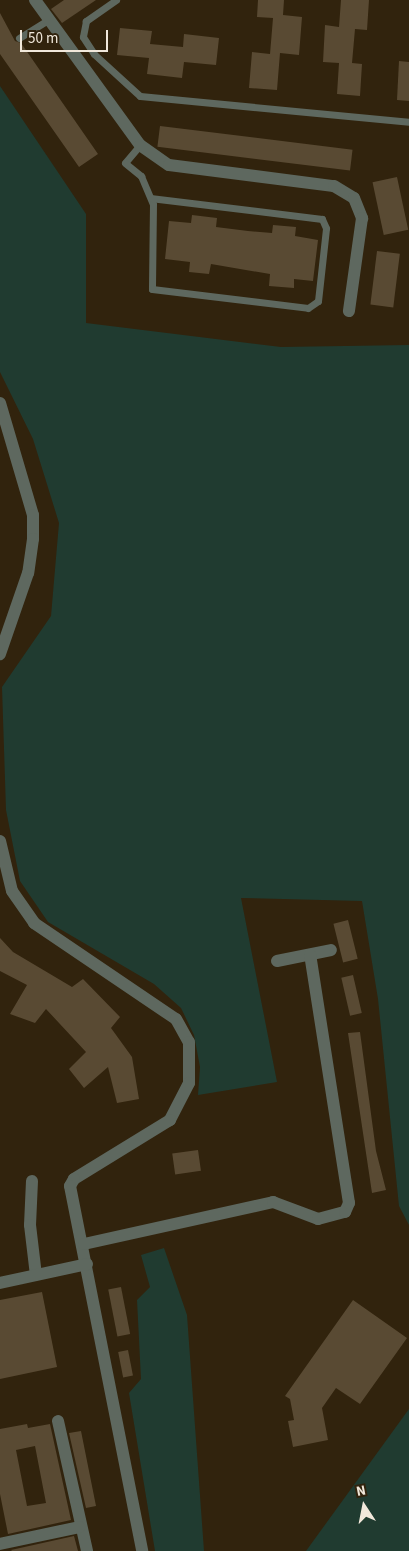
<!DOCTYPE html>
<style>
body{margin:0}
#map{position:relative;width:409px;height:1551px;overflow:hidden;background:#31230d;font-family:"Source Sans 3",sans-serif}
div>[style]{position:absolute}
.green>*{inset:0;background:#203b30}
.building>*{inset:0;background:#594a33;transform-origin:0 0}
.service>*{height:7px;margin:-3.5px;padding:0 3.5px;transform-origin:3.5px;border-radius:3.5px;background:#5e685f}
.minor>*{height:12px;margin:-6px;padding:0 6px;transform-origin:6px;border-radius:6px;background:#5e685f}
span{translate:-50% -50%;white-space:nowrap;text-align:center;line-height:1.15;-webkit-text-stroke:4px #31230d;paint-order:stroke}
.north{position:absolute;left:339px;top:1481px;width:50px;height:50px;-webkit-text-stroke:4px #31230d;paint-order:stroke;rotate:349deg;font-size:14px;font-weight:700;line-height:20px;text-align:center;color:#f1e8db}
.north::after{content:'';display:block;margin:auto;width:18px;height:22px;background:#f1e8db;clip-path:polygon(50% 0,100% 100%,50% 72%,0 100%)}
.scale{position:absolute;left:20px;top:30px;width:88px;height:22px;box-sizing:border-box;border:2px solid #f1e8db;border-top:0;padding-left:6px;font-size:15px;line-height:18px;white-space:nowrap;color:#f1e8db;-webkit-text-stroke:4px #31230d;paint-order:stroke}
</style>
<div id="map">
<div class="green">
<div style="clip-path:polygon(0 86px,86px 214px,86px 323px,281px 347px,409px 345px,409px 1225px,399px 1206px,378px 999px,362px 901px,241px 898px,277px 1082px,198px 1095px,200px 1067px,194px 1035px,181px 1008px,154px 984px,48px 922px,20px 881px,6px 810px,2px 687px,51px 616px,59px 523px,33px 439px,0 372px)"></div>
<div style="clip-path:polygon(164px 1248px,187px 1315px,204px 1551px,155px 1551px,129px 1393px,141px 1379px,137px 1300px,150px 1287px,141px 1255px)"></div>
<div style="clip-path:polygon(409px 1409px,409px 1551px,306px 1551px)"></div>
</div>
<div class="building">
<div style="clip-path:polygon(64px 0,96px 0,62px 23px,51px 9px)"></div>
<div style="clip-path:polygon(258px 0,284px 0,283px 15px,302px 17px,299px 55px,280px 53px,277px 90px,249px 88px,252px 52px,270px 54px,273px 18px,257px 17px)"></div>
<div style="clip-path:polygon(341px 0,369px 0,367px 30px,355px 29px,352px 63px,362px 64px,360px 96px,337px 94px,339px 63px,323px 62px,325px 25px,339px 27px)"></div>
<div style="clip-path:polygon(0 13px,15px 41px,21px 43px,98px 154px,79px 167px,0 54px)"></div>
<div style="clip-path:polygon(120px 28px,152px 31px,150px 44px,183px 47px,184px 34px,219px 38px,216px 65px,184px 62px,182px 78px,147px 74px,149px 58px,117px 55px)"></div>
<div style="clip-path:polygon(399px 61px,409px 62px,409px 101px,397px 100px)"></div>
<div style="left:160px;top:126px;width:194px;height:21px;rotate:7deg"></div>
<div style="left:397px;top:177px;width:54px;height:25px;rotate:78deg"></div>
<div style="clip-path:polygon(192px 215px,217px 218px,216px 227px,248px 231px,272px 233px,273px 225px,296px 227px,295px 236px,318px 240px,313px 281px,294px 279px,294px 288px,269px 286px,270px 274px,211px 264px,209px 274px,189px 272px,190px 262px,165px 259px,169px 221px,191px 223px)"></div>
<div style="left:377px;top:251px;width:23px;height:54px;rotate:7deg"></div>
<div style="left:348px;top:920px;width:40px;height:15px;rotate:76deg"></div>
<div style="clip-path:polygon(0 938px,13px 952px,72px 987px,83px 979px,120px 1017px,111px 1028px,132px 1057px,139px 1099px,117px 1103px,108px 1067px,84px 1088px,69px 1069px,86px 1052px,46px 1009px,35px 1023px,10px 1014px,27px 985px,0 971px)"></div>
<div style="left:353px;top:975px;width:39px;height:12px;rotate:77deg"></div>
<div style="clip-path:polygon(360px 1032px,376px 1151px,386px 1190px,372px 1193px,348px 1033px)"></div>
<div style="left:198px;top:1150px;width:21px;height:26px;rotate:82deg"></div>
<div style="left:121px;top:1287px;width:48px;height:13px;rotate:79deg"></div>
<div style="clip-path:polygon(42px 1292px,57px 1367px,0 1379px,0 1300px)"></div>
<div style="clip-path:polygon(353px 1300px,407px 1338px,360px 1404px,336px 1388px,322px 1408px,328px 1440px,293px 1447px,288px 1421px,294px 1420px,290px 1399px,285px 1396px)"></div>
<div style="left:128px;top:1350px;width:26px;height:10px;rotate:79deg"></div>
<div style="clip-path:polygon(evenodd,27px 1424px,28px 1428px,50px 1424px,71px 1520px,8px 1534px,0 1494px,0 1429px,27px 1424px,35px 1446px,46px 1503px,27px 1506px,16px 1450px,35px 1446px)"></div>
<div style="clip-path:polygon(81px 1431px,96px 1506px,86px 1508px,69px 1433px)"></div>
<div style="clip-path:polygon(74px 1536px,78px 1551px,12px 1551px,11px 1550px)"></div>
</div>
<div class="service">
<div style="left:116px;top:0;width:37px;rotate:145deg"></div>
<div style="left:86px;top:21px;width:16px;rotate:101deg"></div>
<div style="left:83px;top:37px;width:20px;rotate:57deg"></div>
<div style="left:94px;top:54px;width:62px;rotate:42.4deg"></div>
<div style="left:140px;top:96px;width:270px;rotate:5.5deg"></div>
<div style="left:19px;top:38px;width:36px;rotate:-32deg"></div>
<div style="left:140px;top:145px;width:23px;rotate:130deg"></div>
<div style="left:125px;top:163px;width:21px;rotate:39deg"></div>
<div style="left:141px;top:176px;width:30px;rotate:67deg"></div>
<div style="left:153px;top:204px;width:85px;rotate:90.7deg"></div>
<div style="left:152px;top:289px;width:157px;rotate:6.9deg"></div>
<div style="left:308px;top:308px;width:12px;rotate:-35deg"></div>
<div style="left:318px;top:301px;width:73px;rotate:-83.7deg"></div>
<div style="left:326px;top:228px;width:10px;rotate:-114deg"></div>
<div style="left:322px;top:219px;width:171px;rotate:-173deg"></div>
</div>
<div class="minor">
<div style="left:35px;top:0;width:179px;rotate:54.1deg"></div>
<div style="left:140px;top:145px;width:35px;rotate:35deg"></div>
<div style="left:169px;top:165px;width:166px;rotate:7.3deg"></div>
<div style="left:334px;top:186px;width:23px;rotate:31deg"></div>
<div style="left:354px;top:198px;width:22px;rotate:68deg"></div>
<div style="left:362px;top:218px;width:94px;rotate:98deg"></div>
<div style="left:0;top:403px;width:117px;rotate:73.6deg"></div>
<div style="left:33px;top:515px;width:24px;rotate:90deg"></div>
<div style="left:33px;top:539px;width:34px;rotate:98deg"></div>
<div style="left:28px;top:573px;width:86px;rotate:109.1deg"></div>
<div style="left:0;top:841px;width:51px;rotate:76.5deg"></div>
<div style="left:12px;top:891px;width:39px;rotate:55deg"></div>
<div style="left:34px;top:923px;width:171px;rotate:34.1deg"></div>
<div style="left:176px;top:1019px;width:26px;rotate:61deg"></div>
<div style="left:189px;top:1042px;width:41px;rotate:90deg"></div>
<div style="left:189px;top:1083px;width:42px;rotate:117.2deg"></div>
<div style="left:170px;top:1120px;width:113px;rotate:148.4deg"></div>
<div style="left:74px;top:1179px;width:8px;rotate:120deg"></div>
<div style="left:70px;top:1186px;width:372px;rotate:78.8deg"></div>
<div style="left:277px;top:961px;width:55px;rotate:-11.5deg"></div>
<div style="left:32px;top:1181px;width:44px;rotate:92.6deg"></div>
<div style="left:30px;top:1225px;width:50px;rotate:83.2deg"></div>
<div style="left:84px;top:1244px;width:194px;rotate:-12.5deg"></div>
<div style="left:273px;top:1202px;width:48px;rotate:20.7deg"></div>
<div style="left:318px;top:1219px;width:28px;rotate:-15deg"></div>
<div style="left:345px;top:1212px;width:10px;rotate:-66deg"></div>
<div style="left:349px;top:1203px;width:251px;rotate:-98.9deg"></div>
<div style="left:0;top:1283px;width:89px;rotate:-12.3deg"></div>
<div style="left:58px;top:1421px;width:133px;rotate:77.4deg"></div>
<div style="left:0;top:1544px;width:81px;rotate:-12.1deg"></div>
</div>
<div class="north">N</div>
<div class="scale">50 m</div>
</div>
